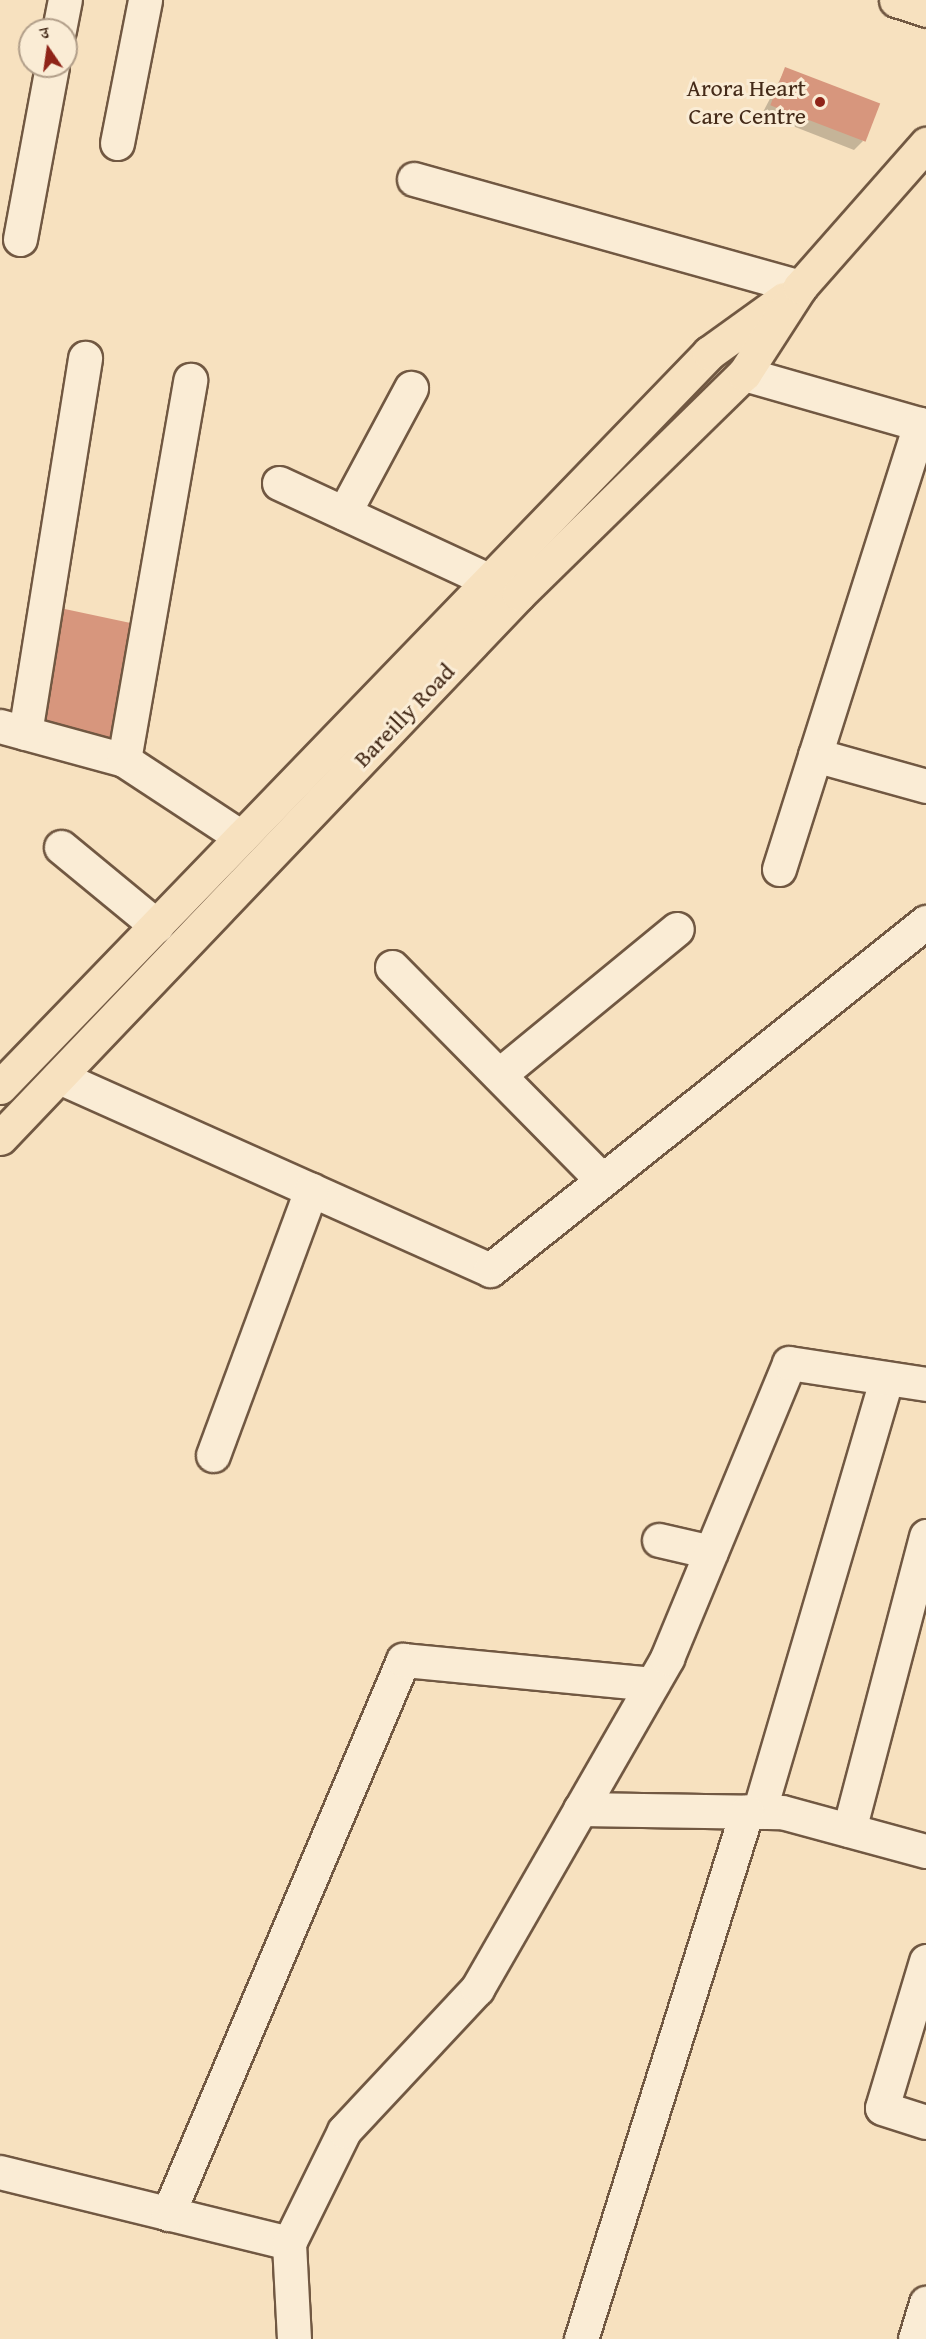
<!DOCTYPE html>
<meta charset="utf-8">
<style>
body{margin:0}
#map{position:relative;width:926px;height:2339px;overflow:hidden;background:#f7e1bf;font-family:"Gentium Book Plus","Noto Serif Devanagari",serif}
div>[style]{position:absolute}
.shadow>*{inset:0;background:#0003}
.building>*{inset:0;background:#d7967d;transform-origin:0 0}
.roads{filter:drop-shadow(2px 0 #715842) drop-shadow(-2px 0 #715842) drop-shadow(0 2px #715842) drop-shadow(0 -2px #715842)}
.street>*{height:33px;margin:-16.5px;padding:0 16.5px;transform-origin:16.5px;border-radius:16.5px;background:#faecd5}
.primary>*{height:33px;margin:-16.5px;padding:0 16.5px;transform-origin:16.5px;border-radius:16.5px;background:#f7e1bf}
.dots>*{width:16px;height:16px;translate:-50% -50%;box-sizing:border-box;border:3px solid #faecd5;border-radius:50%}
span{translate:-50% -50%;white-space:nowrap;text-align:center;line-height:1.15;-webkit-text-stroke:6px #faecd5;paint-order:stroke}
.poi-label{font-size:24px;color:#442a18}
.right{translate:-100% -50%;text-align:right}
.street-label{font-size:24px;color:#442a18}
.north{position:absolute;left:18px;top:18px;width:60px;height:60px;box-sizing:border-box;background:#faecd5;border:2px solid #b19e89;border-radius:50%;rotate:347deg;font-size:16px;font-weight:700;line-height:24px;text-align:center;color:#442a18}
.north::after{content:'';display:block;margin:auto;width:21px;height:27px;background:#8f2418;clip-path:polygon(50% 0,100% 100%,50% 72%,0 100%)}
</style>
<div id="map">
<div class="shadow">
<div style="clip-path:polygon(786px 68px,863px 141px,854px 150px,762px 114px)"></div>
</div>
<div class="building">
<div style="left:785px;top:67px;width:102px;height:41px;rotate:21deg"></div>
<div style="left:60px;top:608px;width:83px;height:120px;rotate:12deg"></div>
</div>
<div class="roads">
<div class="street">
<div style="left:59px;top:30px;width:31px;rotate:-79deg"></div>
<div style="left:117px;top:143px;width:146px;rotate:-78.9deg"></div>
<div style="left:414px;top:179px;width:401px;rotate:15.6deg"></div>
<div style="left:20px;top:239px;width:176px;rotate:-79.5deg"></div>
<div style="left:744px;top:374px;width:189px;rotate:15.9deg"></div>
<div style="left:279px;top:483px;width:230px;rotate:24.9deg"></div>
<div style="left:344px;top:513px;width:142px;rotate:-61.8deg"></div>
<div style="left:0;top:726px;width:129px;rotate:15.3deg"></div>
<div style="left:124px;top:760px;width:140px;rotate:33.3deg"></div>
<div style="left:25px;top:733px;width:380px;rotate:-80.9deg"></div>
<div style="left:815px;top:755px;width:115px;rotate:15.6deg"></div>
<div style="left:124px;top:760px;width:386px;rotate:-80.1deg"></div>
<div style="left:61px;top:847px;width:124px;rotate:39.5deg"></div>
<div style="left:779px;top:869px;width:467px;rotate:-72.4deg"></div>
<div style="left:392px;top:967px;width:299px;rotate:45.4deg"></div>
<div style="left:499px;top:1075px;width:230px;rotate:-39.4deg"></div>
<div style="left:59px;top:1077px;width:472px;rotate:24.1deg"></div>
<div style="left:490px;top:1270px;width:558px;rotate:-38.6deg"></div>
<div style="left:213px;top:1455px;width:283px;rotate:-69.7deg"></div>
<div style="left:659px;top:1540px;width:53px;rotate:13deg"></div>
<div style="left:580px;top:1809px;width:202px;rotate:0.9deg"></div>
<div style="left:782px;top:1812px;width:149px;rotate:15.2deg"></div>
<div style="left:759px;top:1812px;width:452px;rotate:-73.6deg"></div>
<div style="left:849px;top:1830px;width:304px;rotate:-75.3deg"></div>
<div style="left:926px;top:1961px;width:153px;rotate:106.7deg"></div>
<div style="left:882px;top:2108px;width:46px;rotate:17.7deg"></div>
<div style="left:0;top:2172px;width:298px;rotate:13.8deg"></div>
<div style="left:168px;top:2214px;width:602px;rotate:-67.01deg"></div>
<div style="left:403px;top:1660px;width:250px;rotate:5.5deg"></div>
<div style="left:294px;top:2339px;width:96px;rotate:-93deg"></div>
<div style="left:289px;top:2243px;width:125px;rotate:-63.8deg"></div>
<div style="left:344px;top:2131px;width:195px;rotate:-46.9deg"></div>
<div style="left:477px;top:1989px;width:382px;rotate:-60.1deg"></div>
<div style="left:667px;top:1658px;width:319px;rotate:-67.5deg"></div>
<div style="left:789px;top:1363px;width:139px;rotate:8.7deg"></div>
<div style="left:581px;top:2339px;width:553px;rotate:-72.55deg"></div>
<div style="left:915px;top:2339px;width:38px;rotate:-73deg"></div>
</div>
<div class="primary">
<div style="left:896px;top:0;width:32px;rotate:18deg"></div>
<div style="left:0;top:1087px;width:1021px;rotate:-45.99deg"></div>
<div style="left:709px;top:353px;width:92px;rotate:-35.8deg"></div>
<div style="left:0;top:1138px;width:752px;rotate:-46.35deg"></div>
<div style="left:519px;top:594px;width:315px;rotate:-44.4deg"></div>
<div style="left:744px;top:374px;width:103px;rotate:-57.2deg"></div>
<div style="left:800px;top:287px;width:191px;rotate:-48.6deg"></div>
</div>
</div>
<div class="dots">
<div style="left:820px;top:102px;background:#8f2418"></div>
</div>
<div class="poi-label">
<span class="right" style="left:806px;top:102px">Arora Heart<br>Care Centre</span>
</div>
<div class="street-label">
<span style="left:404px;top:715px;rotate:-46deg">Bareilly Road</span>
</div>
<div class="north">उ</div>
</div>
